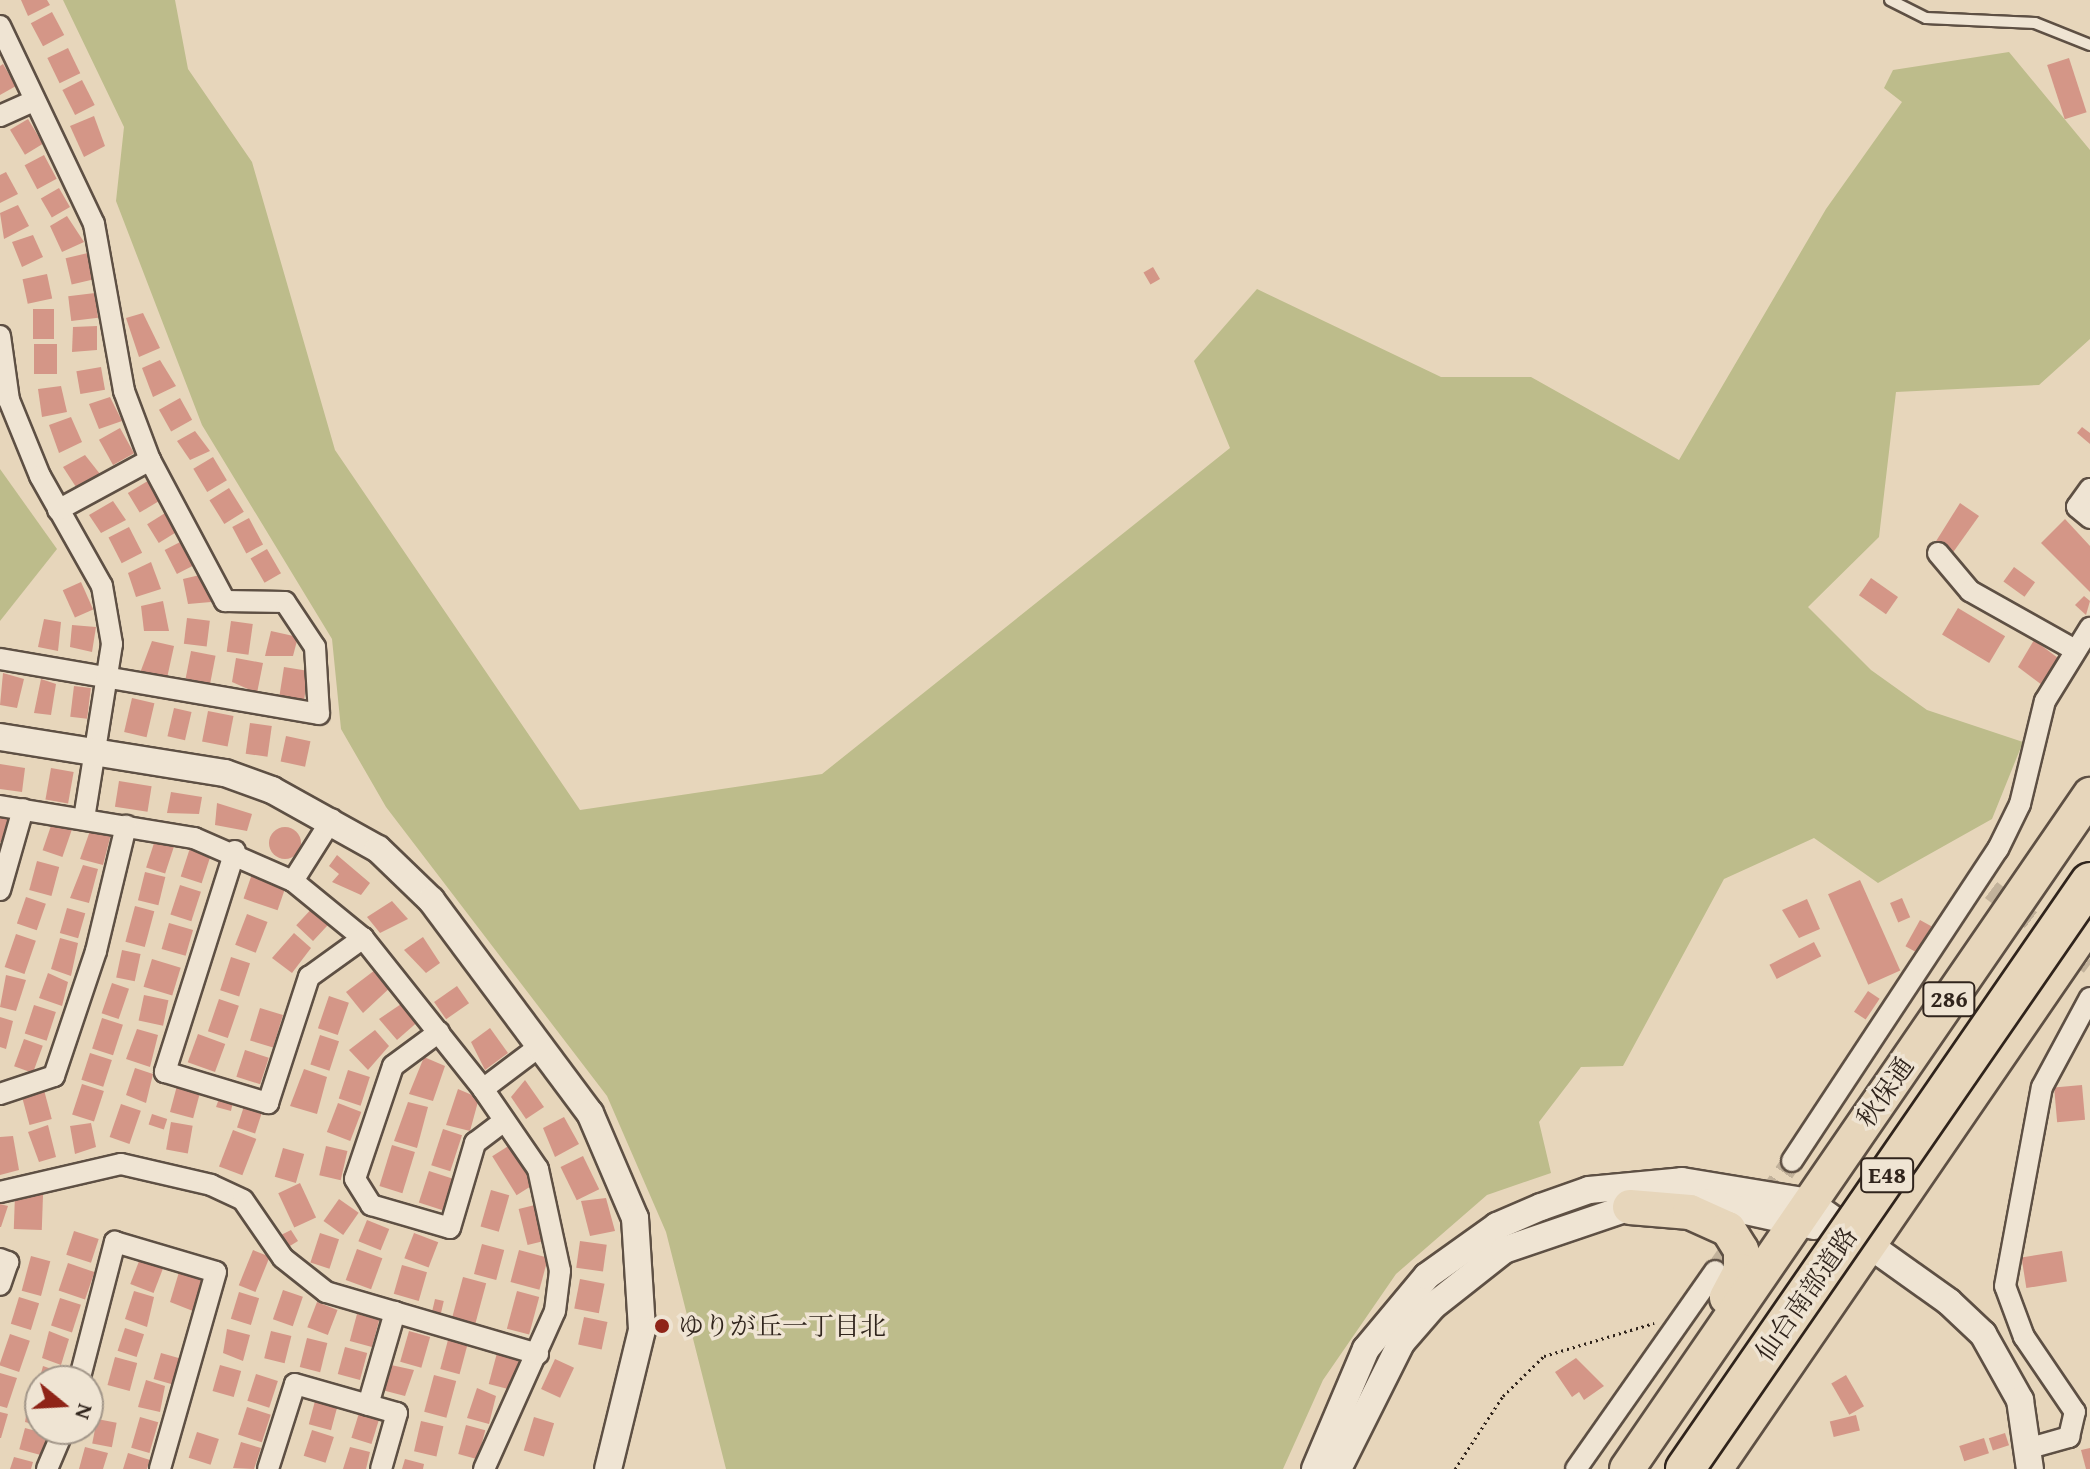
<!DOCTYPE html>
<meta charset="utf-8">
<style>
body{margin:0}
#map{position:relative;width:2090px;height:1469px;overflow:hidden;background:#e7d6bb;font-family:"Gentium Book Plus","Noto Serif JP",serif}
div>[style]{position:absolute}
.green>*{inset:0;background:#bdbc8b}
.building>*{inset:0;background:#d49687;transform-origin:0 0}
.round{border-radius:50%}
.minor-tunnel>*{height:20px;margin-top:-10px;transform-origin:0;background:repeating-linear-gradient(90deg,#c2b29b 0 20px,transparent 0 30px)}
.path>*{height:3px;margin-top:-1.5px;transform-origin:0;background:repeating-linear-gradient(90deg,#30241c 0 2px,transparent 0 6px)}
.roads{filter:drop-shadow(2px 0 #5e5044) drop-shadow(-2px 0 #5e5044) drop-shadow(0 2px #5e5044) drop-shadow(0 -2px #5e5044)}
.service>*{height:10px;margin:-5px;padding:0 5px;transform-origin:5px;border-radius:5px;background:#efe4d3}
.minor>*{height:20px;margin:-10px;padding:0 10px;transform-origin:10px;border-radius:10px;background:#efe4d3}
.tertiary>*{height:26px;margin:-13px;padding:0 13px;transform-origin:13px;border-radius:13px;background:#efe4d3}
.trunk>*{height:34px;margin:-17px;padding:0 17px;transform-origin:17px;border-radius:17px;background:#e7d6bb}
.bridges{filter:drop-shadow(2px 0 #30241c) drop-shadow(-2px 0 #30241c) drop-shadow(0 2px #30241c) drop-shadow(0 -2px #30241c)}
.motorway-bridge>*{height:38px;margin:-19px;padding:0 19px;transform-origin:19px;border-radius:19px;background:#e7d6bb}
.dots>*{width:22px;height:22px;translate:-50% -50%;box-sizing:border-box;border:4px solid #efe4d3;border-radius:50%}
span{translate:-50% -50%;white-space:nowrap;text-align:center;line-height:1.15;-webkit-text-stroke:7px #efe4d3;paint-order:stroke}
.shield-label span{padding:2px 6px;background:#efe4d3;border:2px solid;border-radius:6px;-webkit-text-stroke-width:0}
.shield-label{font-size:24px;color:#30241c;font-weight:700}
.street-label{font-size:26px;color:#30241c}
.poi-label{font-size:26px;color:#30241c}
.left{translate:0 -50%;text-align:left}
.north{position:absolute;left:24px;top:1365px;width:80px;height:80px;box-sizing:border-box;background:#efe4d3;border:2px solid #a3978a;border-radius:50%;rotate:108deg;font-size:22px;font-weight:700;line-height:32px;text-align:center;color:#30241c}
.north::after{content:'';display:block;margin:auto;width:28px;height:36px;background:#8f2418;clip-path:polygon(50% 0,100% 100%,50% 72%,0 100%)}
</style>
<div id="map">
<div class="green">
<div style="clip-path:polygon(63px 0,175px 0,188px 69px,252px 162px,335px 450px,580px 810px,822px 774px,1230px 448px,1194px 361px,1257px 289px,1441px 377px,1531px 377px,1679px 460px,1826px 209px,1902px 102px,1884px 88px,1893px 70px,2009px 52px,2090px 150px,2090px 339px,2039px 385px,1896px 392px,1879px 537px,1808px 607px,1871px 670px,1927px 710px,2023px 742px,1992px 819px,1878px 883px,1814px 838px,1724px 879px,1623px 1066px,1581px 1067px,1539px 1122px,1551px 1173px,1487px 1195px,1396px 1274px,1323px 1380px,1283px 1469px,726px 1469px,666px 1232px,607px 1096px,386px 807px,341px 729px,332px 639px,202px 425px,116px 201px,124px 127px)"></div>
<div style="clip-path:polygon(0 469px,57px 549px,0 621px)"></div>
</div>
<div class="building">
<div style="clip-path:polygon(21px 0,47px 0,50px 5px,28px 16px)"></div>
<div style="left:52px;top:12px;width:26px;height:24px;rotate:62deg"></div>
<div style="left:68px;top:48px;width:28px;height:23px;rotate:64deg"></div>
<div style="left:2069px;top:58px;width:57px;height:23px;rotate:72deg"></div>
<div style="clip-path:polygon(3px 64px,16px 86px,0 95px,0 66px)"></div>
<div style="left:82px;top:80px;width:28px;height:22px;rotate:63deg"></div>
<div style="clip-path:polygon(94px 116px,105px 146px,84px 157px,70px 126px)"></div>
<div style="left:28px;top:119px;width:29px;height:21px;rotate:59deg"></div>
<div style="left:44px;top:155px;width:27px;height:22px;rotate:62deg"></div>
<div style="clip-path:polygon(6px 172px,18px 194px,0 203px,0 175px)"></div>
<div style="left:59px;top:188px;width:22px;height:21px;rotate:60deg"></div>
<div style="clip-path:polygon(18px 205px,29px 226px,4px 239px,0 213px)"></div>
<div style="clip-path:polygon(67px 216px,84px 242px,62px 252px,50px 226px)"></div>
<div style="clip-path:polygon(33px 235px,43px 257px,22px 267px,12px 242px)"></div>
<div style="left:88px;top:253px;width:27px;height:23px;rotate:77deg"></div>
<div style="left:1153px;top:267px;width:14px;height:11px;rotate:60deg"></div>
<div style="left:47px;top:274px;width:25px;height:25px;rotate:78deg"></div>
<div style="left:95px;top:293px;width:25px;height:27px;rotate:83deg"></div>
<div style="left:33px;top:309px;width:21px;height:30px"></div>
<div style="clip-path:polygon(143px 313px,160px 348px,139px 357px,126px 318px)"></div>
<div style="clip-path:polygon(97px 326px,97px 350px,72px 352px,73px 327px)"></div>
<div style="left:34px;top:344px;width:23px;height:30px"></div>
<div style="clip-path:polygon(160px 360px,176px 386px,153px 397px,142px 368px)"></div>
<div style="left:101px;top:367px;width:23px;height:25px;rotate:80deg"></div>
<div style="clip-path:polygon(61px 386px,67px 412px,42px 417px,38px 389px)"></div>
<div style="clip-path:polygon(110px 397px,122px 421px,99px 429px,89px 404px)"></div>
<div style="left:180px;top:398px;width:25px;height:24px;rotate:61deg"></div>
<div style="clip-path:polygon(71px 417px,82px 442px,59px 453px,49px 425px)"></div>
<div style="clip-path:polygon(2082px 427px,2090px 433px,2090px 444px,2077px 433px)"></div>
<div style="left:120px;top:428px;width:29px;height:24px;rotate:61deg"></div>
<div style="clip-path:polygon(195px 431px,210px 451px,190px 460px,177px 441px)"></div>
<div style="clip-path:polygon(85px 455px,100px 474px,76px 487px,63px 467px)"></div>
<div style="left:213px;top:457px;width:27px;height:23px;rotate:59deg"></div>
<div style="left:151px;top:479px;width:23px;height:27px;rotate:59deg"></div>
<div style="left:229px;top:488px;width:28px;height:23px;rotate:58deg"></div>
<div style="clip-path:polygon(113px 501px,126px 520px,101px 533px,89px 515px)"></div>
<div style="clip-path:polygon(1960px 503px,1979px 516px,1949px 558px,1933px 546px)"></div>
<div style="left:170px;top:510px;width:22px;height:27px;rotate:58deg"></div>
<div style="left:249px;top:518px;width:30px;height:19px;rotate:62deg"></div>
<div style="clip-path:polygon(2065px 519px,2090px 546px,2090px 592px,2041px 543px)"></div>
<div style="left:129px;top:527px;width:29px;height:23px;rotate:63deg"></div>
<div style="left:186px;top:539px;width:27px;height:24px;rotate:63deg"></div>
<div style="left:267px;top:549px;width:28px;height:19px;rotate:60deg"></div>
<div style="clip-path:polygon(151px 562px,161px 589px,136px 597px,128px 573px)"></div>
<div style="left:2014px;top:567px;width:26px;height:18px;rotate:36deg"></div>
<div style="clip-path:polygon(204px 574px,211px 602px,188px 604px,183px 579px)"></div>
<div style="left:1871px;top:578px;width:33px;height:21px;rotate:35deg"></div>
<div style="left:81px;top:582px;width:30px;height:20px;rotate:66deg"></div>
<div style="clip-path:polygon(2084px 596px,2090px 601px,2086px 615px,2075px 605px)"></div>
<div style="clip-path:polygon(163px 601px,169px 631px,144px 631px,141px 606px)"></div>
<div style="left:1958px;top:608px;width:55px;height:31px;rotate:31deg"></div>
<div style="left:187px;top:618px;width:23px;height:26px;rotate:7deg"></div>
<div style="clip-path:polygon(44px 619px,61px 622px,58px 651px,38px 647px)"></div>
<div style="left:231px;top:621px;width:22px;height:31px;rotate:8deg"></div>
<div style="clip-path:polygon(72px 625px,96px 627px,92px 652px,70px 647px)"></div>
<div style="clip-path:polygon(271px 631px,298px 637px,293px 656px,265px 656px)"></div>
<div style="clip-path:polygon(2034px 640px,2058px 658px,2042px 685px,2018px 667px)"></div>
<div style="clip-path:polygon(152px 641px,174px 646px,167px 678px,140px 673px)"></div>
<div style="left:191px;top:651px;width:25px;height:28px;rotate:11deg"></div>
<div style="clip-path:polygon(236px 658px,263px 663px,257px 693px,232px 682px)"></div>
<div style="left:284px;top:667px;width:25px;height:29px;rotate:9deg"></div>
<div style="clip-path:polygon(3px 673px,24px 679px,17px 708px,0 705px)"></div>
<div style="clip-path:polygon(41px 679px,56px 684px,51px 715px,34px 713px)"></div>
<div style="left:74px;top:686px;width:17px;height:31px;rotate:7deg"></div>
<div style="left:132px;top:698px;width:23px;height:35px;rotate:13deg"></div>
<div style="left:174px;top:708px;width:18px;height:29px;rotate:13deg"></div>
<div style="left:208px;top:711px;width:26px;height:31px;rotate:11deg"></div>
<div style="left:250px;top:723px;width:22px;height:31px;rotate:8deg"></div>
<div style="left:286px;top:736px;width:25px;height:26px;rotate:12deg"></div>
<div style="clip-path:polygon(0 764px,25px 768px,22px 792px,0 789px)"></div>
<div style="left:51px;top:768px;width:23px;height:32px;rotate:10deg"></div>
<div style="left:119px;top:781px;width:33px;height:26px;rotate:9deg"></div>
<div style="clip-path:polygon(171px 792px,202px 797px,199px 814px,167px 813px)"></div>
<div style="clip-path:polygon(217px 803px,252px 814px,247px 831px,215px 825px)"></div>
<div style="clip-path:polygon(0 816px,8px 818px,1px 842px,0 842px)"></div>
<div style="left:53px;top:820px;width:21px;height:32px;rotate:19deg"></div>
<div class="round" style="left:269px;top:827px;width:32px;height:32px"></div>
<div style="clip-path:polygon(91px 828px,111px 834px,103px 865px,80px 859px)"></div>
<div style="left:156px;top:837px;width:20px;height:32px;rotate:18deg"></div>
<div style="left:190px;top:848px;width:22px;height:30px;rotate:18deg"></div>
<div style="clip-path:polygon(337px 855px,370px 883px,361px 895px,332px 882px,339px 874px,329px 866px)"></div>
<div style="left:37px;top:861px;width:23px;height:30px;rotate:15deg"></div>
<div style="clip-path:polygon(83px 865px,98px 869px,89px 903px,70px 898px)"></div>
<div style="left:145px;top:872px;width:21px;height:29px;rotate:14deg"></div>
<div style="left:252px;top:874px;width:36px;height:26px;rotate:19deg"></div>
<div style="left:1860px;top:880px;width:99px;height:35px;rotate:66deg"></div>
<div style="left:180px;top:885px;width:22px;height:31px;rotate:18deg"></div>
<div style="left:26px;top:897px;width:21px;height:28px;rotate:19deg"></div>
<div style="left:1902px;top:898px;width:21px;height:13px;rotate:67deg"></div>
<div style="clip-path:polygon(1807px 899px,1820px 929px,1799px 938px,1782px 910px)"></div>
<div style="clip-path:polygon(392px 901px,408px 919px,380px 933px,367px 917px)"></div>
<div style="left:316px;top:904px;width:23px;height:29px;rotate:43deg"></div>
<div style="left:135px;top:906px;width:20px;height:37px;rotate:15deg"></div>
<div style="left:67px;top:908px;width:19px;height:26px;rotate:16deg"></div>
<div style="left:247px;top:914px;width:22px;height:33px;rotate:21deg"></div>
<div style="left:1920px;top:920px;width:13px;height:30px;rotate:29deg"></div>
<div style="left:169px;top:923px;width:25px;height:27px;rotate:16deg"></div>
<div style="clip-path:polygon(294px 933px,311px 948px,292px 973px,272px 958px)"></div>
<div style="left:16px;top:934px;width:21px;height:35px;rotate:19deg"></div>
<div style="clip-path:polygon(423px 937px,440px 963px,426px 973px,404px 950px)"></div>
<div style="clip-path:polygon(60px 938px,78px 943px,71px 976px,51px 969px)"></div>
<div style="left:1814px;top:942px;width:16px;height:50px;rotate:63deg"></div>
<div style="left:122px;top:950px;width:19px;height:28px;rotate:12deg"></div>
<div style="left:231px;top:957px;width:20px;height:35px;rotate:18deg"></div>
<div style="left:152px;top:959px;width:30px;height:29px;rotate:17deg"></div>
<div style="clip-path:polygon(379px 967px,394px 984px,363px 1013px,346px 992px)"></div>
<div style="clip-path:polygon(48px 973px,68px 982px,62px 1006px,39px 998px)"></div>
<div style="clip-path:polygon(6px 975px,26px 980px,16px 1011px,0 1007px)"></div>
<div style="left:112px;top:983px;width:18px;height:32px;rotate:19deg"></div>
<div style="left:457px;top:986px;width:21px;height:28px;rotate:55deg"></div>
<div style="left:1868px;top:991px;width:14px;height:25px;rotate:34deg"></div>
<div style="left:144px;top:995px;width:25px;height:26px;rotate:12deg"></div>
<div style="left:329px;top:996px;width:21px;height:34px;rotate:19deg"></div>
<div style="left:219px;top:999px;width:21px;height:34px;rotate:19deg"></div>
<div style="clip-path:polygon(407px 1000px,421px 1019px,397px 1040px,379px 1019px)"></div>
<div style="left:34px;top:1005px;width:23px;height:30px;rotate:18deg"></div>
<div style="left:260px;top:1008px;width:24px;height:34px;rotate:17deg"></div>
<div style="clip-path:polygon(0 1017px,13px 1021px,6px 1049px,0 1047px)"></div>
<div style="left:102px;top:1018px;width:22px;height:32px;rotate:18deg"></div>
<div style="clip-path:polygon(490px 1028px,508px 1053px,485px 1070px,471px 1042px)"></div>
<div style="clip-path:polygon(137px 1029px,158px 1035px,150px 1067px,126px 1059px)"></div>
<div style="clip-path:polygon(375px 1030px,389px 1046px,368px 1070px,349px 1050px)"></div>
<div style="left:198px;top:1034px;width:29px;height:30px;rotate:20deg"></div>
<div style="left:320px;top:1035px;width:20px;height:31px;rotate:18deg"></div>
<div style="left:24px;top:1039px;width:20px;height:29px;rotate:20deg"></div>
<div style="left:245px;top:1050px;width:25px;height:28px;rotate:18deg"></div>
<div style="left:90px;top:1053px;width:23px;height:28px;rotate:18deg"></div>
<div style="clip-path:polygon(424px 1057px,445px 1066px,433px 1101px,409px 1094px)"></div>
<div style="clip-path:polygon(135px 1068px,153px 1074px,146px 1103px,126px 1095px)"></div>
<div style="clip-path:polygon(304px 1069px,327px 1077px,317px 1114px,290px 1106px)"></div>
<div style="left:348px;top:1070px;width:23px;height:30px;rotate:18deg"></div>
<div style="clip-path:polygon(525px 1080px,544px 1107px,526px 1119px,511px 1097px)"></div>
<div style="left:178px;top:1082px;width:24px;height:31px;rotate:15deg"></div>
<div style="left:82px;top:1084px;width:23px;height:32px;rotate:18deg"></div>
<div style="left:2082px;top:1085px;width:35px;height:28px;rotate:85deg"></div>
<div style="clip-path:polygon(458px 1089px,479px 1098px,470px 1131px,446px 1125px)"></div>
<div style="left:44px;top:1090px;width:30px;height:23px;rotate:75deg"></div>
<div style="clip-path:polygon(221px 1093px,234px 1097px,231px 1111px,216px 1107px)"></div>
<div style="left:246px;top:1100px;width:19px;height:29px;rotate:18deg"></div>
<div style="clip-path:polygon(408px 1102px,428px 1107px,417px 1148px,394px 1141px)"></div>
<div style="left:338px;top:1103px;width:25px;height:31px;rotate:21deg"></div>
<div style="left:121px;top:1104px;width:21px;height:35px;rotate:19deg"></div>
<div style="left:152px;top:1114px;width:16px;height:11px;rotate:18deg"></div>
<div style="clip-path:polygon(564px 1117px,579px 1144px,555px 1157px,543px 1128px)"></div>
<div style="left:171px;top:1122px;width:22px;height:28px;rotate:10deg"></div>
<div style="clip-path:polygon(91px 1123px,96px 1147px,75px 1154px,70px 1126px)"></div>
<div style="clip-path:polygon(48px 1125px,56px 1157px,39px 1162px,28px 1132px)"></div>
<div style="left:443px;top:1129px;width:20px;height:38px;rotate:18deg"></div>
<div style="left:233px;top:1130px;width:25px;height:39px;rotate:21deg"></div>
<div style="clip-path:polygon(13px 1136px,19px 1170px,0 1175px,0 1137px)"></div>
<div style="left:392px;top:1145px;width:24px;height:43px;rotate:17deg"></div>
<div style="left:510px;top:1145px;width:46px;height:21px;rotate:58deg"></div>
<div style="left:326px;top:1146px;width:22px;height:30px;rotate:13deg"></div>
<div style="left:283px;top:1148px;width:22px;height:30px;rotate:16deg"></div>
<div style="left:583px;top:1156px;width:37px;height:25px;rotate:64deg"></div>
<div style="left:429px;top:1171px;width:26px;height:33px;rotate:18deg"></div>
<div style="left:300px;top:1183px;width:38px;height:24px;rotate:65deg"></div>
<div style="left:491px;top:1190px;width:19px;height:38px;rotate:16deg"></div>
<div style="left:43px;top:1195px;width:35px;height:28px;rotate:92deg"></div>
<div style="clip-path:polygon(606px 1198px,615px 1231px,590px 1236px,581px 1201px)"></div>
<div style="left:339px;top:1199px;width:24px;height:27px;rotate:35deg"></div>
<div style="clip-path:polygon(0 1204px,8px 1206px,1px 1227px,0 1227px)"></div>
<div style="left:539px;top:1204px;width:37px;height:21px;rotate:76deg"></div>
<div style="left:367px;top:1220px;width:24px;height:23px;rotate:22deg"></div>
<div style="clip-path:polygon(291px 1230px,298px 1241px,285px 1249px,277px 1237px)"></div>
<div style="left:74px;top:1231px;width:26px;height:25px;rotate:18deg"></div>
<div style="left:320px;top:1233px;width:20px;height:31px;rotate:18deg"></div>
<div style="left:414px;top:1233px;width:26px;height:27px;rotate:21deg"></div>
<div style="left:580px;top:1241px;width:27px;height:27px;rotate:8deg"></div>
<div style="left:482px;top:1244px;width:23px;height:31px;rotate:15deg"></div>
<div style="left:357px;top:1249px;width:27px;height:33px;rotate:20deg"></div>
<div style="left:253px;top:1250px;width:18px;height:38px;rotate:22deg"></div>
<div style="left:519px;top:1250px;width:30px;height:33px;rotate:15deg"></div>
<div style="left:2062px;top:1251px;width:31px;height:41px;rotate:81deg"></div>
<div style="left:31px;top:1256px;width:20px;height:36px;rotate:15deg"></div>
<div style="left:141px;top:1256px;width:25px;height:30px;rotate:21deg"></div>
<div style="left:68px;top:1263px;width:28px;height:29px;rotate:19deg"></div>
<div style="left:402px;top:1265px;width:26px;height:30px;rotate:16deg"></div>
<div style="clip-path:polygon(179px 1272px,201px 1280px,193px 1311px,170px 1302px)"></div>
<div style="left:463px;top:1277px;width:24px;height:44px;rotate:15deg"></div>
<div style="left:580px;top:1279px;width:25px;height:30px;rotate:11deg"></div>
<div style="left:283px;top:1290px;width:21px;height:31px;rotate:19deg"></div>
<div style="clip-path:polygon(134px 1291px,154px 1297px,147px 1327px,125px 1319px)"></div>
<div style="left:517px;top:1291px;width:23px;height:39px;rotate:15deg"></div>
<div style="left:239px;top:1292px;width:21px;height:28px;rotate:17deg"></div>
<div style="left:19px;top:1297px;width:21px;height:28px;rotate:17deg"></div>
<div style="left:60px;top:1298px;width:22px;height:29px;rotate:18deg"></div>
<div style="left:435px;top:1299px;width:9px;height:20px;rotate:13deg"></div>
<div style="left:317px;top:1302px;width:22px;height:27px;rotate:21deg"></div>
<div style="left:357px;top:1314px;width:23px;height:28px;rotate:15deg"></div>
<div style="left:584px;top:1317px;width:24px;height:28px;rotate:12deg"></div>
<div style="left:125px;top:1328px;width:20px;height:24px;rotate:18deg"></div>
<div style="clip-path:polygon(227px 1329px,250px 1335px,243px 1361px,223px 1353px)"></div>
<div style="clip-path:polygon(49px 1331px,69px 1339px,61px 1365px,42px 1358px)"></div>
<div style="left:271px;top:1331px;width:21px;height:28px;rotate:14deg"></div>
<div style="left:409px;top:1331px;width:22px;height:32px;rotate:16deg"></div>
<div style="left:10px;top:1334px;width:21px;height:33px;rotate:19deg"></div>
<div style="left:307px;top:1338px;width:21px;height:30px;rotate:14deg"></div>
<div style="left:448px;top:1340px;width:20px;height:30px;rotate:15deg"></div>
<div style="left:345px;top:1347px;width:23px;height:28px;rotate:15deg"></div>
<div style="left:161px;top:1353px;width:22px;height:27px;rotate:16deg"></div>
<div style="left:497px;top:1353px;width:23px;height:32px;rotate:15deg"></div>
<div style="left:115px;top:1357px;width:23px;height:29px;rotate:15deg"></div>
<div style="clip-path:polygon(1576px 1358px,1604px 1386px,1584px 1400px,1579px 1392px,1572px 1397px,1555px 1372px)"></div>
<div style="left:555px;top:1359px;width:21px;height:33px;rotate:25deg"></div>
<div style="left:220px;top:1365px;width:22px;height:27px;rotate:16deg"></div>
<div style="clip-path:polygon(391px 1365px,414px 1370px,405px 1396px,382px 1390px)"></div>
<div style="clip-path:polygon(43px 1366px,63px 1373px,62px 1381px,40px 1381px,40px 1393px,36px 1392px)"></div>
<div style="clip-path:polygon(0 1373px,17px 1378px,7px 1408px,0 1406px)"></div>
<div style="left:256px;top:1374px;width:23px;height:28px;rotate:18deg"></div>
<div style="left:434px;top:1375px;width:23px;height:38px;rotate:15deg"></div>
<div style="left:1846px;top:1375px;width:36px;height:17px;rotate:60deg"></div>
<div style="clip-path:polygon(146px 1380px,165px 1386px,160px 1412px,138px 1407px)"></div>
<div style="clip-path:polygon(477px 1388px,496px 1396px,489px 1424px,467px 1418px)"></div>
<div style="clip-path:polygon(29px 1399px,40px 1403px,40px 1426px,25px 1422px)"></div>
<div style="left:315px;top:1401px;width:23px;height:24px;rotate:15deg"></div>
<div style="left:247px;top:1407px;width:25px;height:29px;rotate:18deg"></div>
<div style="clip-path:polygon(0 1412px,8px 1414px,1px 1438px,0 1438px)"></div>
<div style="left:359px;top:1413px;width:21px;height:26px;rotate:17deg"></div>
<div style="left:1856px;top:1415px;width:16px;height:27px;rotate:76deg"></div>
<div style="left:140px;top:1417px;width:19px;height:32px;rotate:16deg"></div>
<div style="left:534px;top:1417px;width:21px;height:35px;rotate:17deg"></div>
<div style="left:97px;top:1419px;width:20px;height:25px;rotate:11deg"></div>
<div style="left:421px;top:1421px;width:23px;height:31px;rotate:13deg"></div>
<div style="left:466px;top:1425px;width:20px;height:30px;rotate:15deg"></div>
<div style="left:25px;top:1428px;width:24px;height:22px;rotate:15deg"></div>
<div style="left:312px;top:1430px;width:23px;height:27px;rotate:18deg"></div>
<div style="left:197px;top:1432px;width:23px;height:27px;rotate:18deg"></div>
<div style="left:2005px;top:1433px;width:13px;height:17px;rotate:72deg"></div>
<div style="left:1984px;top:1438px;width:16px;height:26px;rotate:72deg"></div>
<div style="clip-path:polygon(241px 1442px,261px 1448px,254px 1469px,233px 1468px)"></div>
<div style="clip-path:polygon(85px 1447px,108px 1453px,103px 1469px,79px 1469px)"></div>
<div style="clip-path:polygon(350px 1447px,370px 1452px,366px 1469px,343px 1469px)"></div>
<div style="clip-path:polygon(2090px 1448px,2090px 1469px,2086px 1469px,2081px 1450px)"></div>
<div style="clip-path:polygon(128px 1453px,150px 1460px,147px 1469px,123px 1469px)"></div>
<div style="clip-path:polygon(14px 1457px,33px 1462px,31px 1469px,10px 1469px)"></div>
<div style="clip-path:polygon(405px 1459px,424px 1464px,423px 1469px,402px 1469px)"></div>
</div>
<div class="minor-tunnel">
<div style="left:1991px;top:890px;width:124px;rotate:37.1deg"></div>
<div style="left:1715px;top:1271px;width:134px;rotate:-55deg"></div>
</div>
<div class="path">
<div style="left:1455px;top:1469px;width:87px;rotate:-56.7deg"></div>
<div style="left:1503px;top:1396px;width:57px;rotate:-44.3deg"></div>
<div style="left:1544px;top:1356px;width:115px;rotate:-16.7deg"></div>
</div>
<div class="roads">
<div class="service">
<div style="left:1890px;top:0;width:40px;rotate:26.6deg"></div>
<div style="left:1926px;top:18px;width:109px;rotate:2.6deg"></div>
<div style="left:2035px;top:23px;width:59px;rotate:21.8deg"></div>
</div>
<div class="minor">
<div style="left:0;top:26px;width:219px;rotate:64.6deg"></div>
<div style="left:94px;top:224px;width:170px;rotate:79.8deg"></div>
<div style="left:124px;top:391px;width:74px;rotate:69.4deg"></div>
<div style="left:150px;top:460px;width:160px;rotate:62deg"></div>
<div style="left:225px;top:601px;width:60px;rotate:1deg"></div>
<div style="left:285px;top:602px;width:54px;rotate:56.3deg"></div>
<div style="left:315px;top:647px;width:67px;rotate:86.6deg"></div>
<div style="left:319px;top:714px;width:324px;rotate:-170.2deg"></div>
<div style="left:0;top:116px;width:37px;rotate:-24deg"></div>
<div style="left:0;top:336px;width:65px;rotate:82deg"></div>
<div style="left:9px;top:400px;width:82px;rotate:67.8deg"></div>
<div style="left:40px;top:476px;width:126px;rotate:60.6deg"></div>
<div style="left:102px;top:586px;width:59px;rotate:80.2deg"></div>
<div style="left:112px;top:644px;width:176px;rotate:99.1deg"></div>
<div style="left:2090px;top:489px;width:22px;rotate:126deg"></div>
<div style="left:2077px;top:507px;width:17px;rotate:40deg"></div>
<div style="left:58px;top:510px;width:105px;rotate:-28.5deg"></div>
<div style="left:1938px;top:553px;width:50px;rotate:49.9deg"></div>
<div style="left:1970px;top:591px;width:120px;rotate:29.3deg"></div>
<div style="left:0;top:806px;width:197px;rotate:9.4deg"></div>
<div style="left:194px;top:838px;width:108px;rotate:23.5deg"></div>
<div style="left:293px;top:881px;width:90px;rotate:39.2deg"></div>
<div style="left:363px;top:938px;width:193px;rotate:51.5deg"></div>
<div style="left:483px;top:1089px;width:97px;rotate:55.5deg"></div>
<div style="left:538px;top:1169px;width:104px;rotate:77.8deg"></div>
<div style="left:560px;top:1271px;width:40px;rotate:97.1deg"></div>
<div style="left:555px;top:1311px;width:173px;rotate:114.2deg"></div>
<div style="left:235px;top:851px;width:232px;rotate:107.6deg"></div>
<div style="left:165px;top:1072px;width:108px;rotate:16.8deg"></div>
<div style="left:268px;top:1103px;width:133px;rotate:-72deg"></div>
<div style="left:309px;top:977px;width:67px;rotate:-35.8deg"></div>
<div style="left:293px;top:881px;width:73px;rotate:-57.8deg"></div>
<div style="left:0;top:890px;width:84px;rotate:-74.1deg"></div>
<div style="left:439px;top:1032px;width:57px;rotate:143.5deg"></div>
<div style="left:393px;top:1066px;width:119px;rotate:108.6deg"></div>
<div style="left:355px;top:1179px;width:31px;rotate:58deg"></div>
<div style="left:371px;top:1205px;width:82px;rotate:16.2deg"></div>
<div style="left:450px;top:1228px;width:89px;rotate:-73.6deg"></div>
<div style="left:475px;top:1143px;width:36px;rotate:-37deg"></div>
<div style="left:483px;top:1089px;width:71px;rotate:-37deg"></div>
<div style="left:0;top:1094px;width:57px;rotate:-18.4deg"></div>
<div style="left:54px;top:1076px;width:132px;rotate:-71.4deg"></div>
<div style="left:96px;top:951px;width:129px;rotate:-76.5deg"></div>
<div style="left:1792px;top:1161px;width:374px;rotate:-56.6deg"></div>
<div style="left:1998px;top:849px;width:50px;rotate:-63.9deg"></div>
<div style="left:2020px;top:804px;width:106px;rotate:-76.4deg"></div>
<div style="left:2045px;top:701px;width:86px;rotate:-58.3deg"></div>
<div style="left:0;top:1192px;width:124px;rotate:-13deg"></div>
<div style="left:121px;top:1164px;width:92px;rotate:13.1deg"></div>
<div style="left:211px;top:1185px;width:35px;rotate:25deg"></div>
<div style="left:243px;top:1200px;width:70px;rotate:55.4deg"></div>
<div style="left:283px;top:1258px;width:55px;rotate:38.3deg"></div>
<div style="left:326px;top:1292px;width:221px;rotate:16.3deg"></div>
<div style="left:0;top:1259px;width:9px;rotate:21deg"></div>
<div style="left:8px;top:1262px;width:24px;rotate:109deg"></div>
<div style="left:79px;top:1381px;width:144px;rotate:-75.5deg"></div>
<div style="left:115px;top:1242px;width:105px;rotate:16.5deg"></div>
<div style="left:216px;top:1272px;width:205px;rotate:105.9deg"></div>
<div style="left:368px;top:1405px;width:97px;rotate:-73.8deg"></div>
<div style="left:2030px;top:1448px;width:41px;rotate:-15.8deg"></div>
<div style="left:2069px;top:1437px;width:26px;rotate:-77deg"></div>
<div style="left:2075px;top:1412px;width:91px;rotate:-124.2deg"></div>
<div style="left:2024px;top:1337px;width:54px;rotate:-110.4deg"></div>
<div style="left:2005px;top:1286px;width:202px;rotate:-79.5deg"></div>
<div style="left:2042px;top:1087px;width:101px;rotate:-61.7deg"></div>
<div style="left:47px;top:1469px;width:43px;rotate:-67deg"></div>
<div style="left:268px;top:1469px;width:89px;rotate:-72.4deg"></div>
<div style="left:295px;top:1384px;width:106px;rotate:15.9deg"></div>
<div style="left:397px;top:1413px;width:58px;rotate:105.9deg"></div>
<div style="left:1576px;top:1469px;width:242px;rotate:-54.9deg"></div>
</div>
<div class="tertiary">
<div style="left:0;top:737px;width:228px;rotate:9.1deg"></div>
<div style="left:225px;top:773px;width:50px;rotate:19.9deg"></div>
<div style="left:272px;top:790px;width:121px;rotate:29.1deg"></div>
<div style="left:378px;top:849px;width:74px;rotate:43.9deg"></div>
<div style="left:431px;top:900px;width:266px;rotate:53.3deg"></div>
<div style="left:590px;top:1113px;width:114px;rotate:66.8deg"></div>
<div style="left:635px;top:1218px;width:112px;rotate:86.4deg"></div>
<div style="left:642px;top:1330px;width:143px;rotate:103.7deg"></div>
<div style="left:1315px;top:1469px;width:130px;rotate:-67deg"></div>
<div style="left:1366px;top:1349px;width:95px;rotate:-50.1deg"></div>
<div style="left:1427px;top:1276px;width:86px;rotate:-35.5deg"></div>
<div style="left:1497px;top:1226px;width:48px;rotate:-23.4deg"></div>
<div style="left:1541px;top:1207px;width:51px;rotate:-19.5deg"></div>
<div style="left:1589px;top:1190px;width:93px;rotate:-5.5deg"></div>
<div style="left:1682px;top:1181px;width:129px;rotate:9.4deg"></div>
<div style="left:1809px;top:1202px;width:172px;rotate:35.5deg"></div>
<div style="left:1949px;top:1302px;width:47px;rotate:43.3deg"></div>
<div style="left:1983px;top:1334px;width:76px;rotate:60.7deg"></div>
<div style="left:2020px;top:1400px;width:70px;rotate:81.8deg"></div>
<div style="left:1338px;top:1469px;width:141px;rotate:-63.4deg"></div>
<div style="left:1401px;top:1343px;width:49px;rotate:-49.1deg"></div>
<div style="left:1433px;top:1306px;width:90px;rotate:-38.3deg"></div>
<div style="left:1504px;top:1250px;width:133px;rotate:-18.8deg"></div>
<div style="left:1630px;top:1207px;width:75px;rotate:-3.8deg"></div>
<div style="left:1705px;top:1202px;width:112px;rotate:12.4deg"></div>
</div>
<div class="trunk">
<div style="left:1630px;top:1207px;width:60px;rotate:4.8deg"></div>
<div style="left:1690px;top:1212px;width:42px;rotate:24.1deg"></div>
<div style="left:1728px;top:1229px;width:25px;rotate:58deg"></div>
<div style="left:1741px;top:1250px;width:21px;rotate:90deg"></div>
<div style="left:1741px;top:1271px;width:30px;rotate:118deg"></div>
<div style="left:1627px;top:1469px;width:818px;rotate:-55.51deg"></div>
<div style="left:1715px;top:1469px;width:663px;rotate:-55.57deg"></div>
</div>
</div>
<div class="bridges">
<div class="motorway-bridge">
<div style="left:1685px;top:1469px;width:713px;rotate:-55.4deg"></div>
</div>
</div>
<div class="dots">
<div style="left:662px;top:1326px;background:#8f2418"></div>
</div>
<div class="shield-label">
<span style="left:1949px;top:999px">286</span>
<span style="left:1887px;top:1175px">E48</span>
</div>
<div class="street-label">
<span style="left:1885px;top:1092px;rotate:-55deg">秋保通</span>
<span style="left:1806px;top:1294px;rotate:-55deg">仙台南部道路</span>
</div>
<div class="poi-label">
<span class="left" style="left:678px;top:1326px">ゆりが丘一丁目北</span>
</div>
<div class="north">N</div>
</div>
